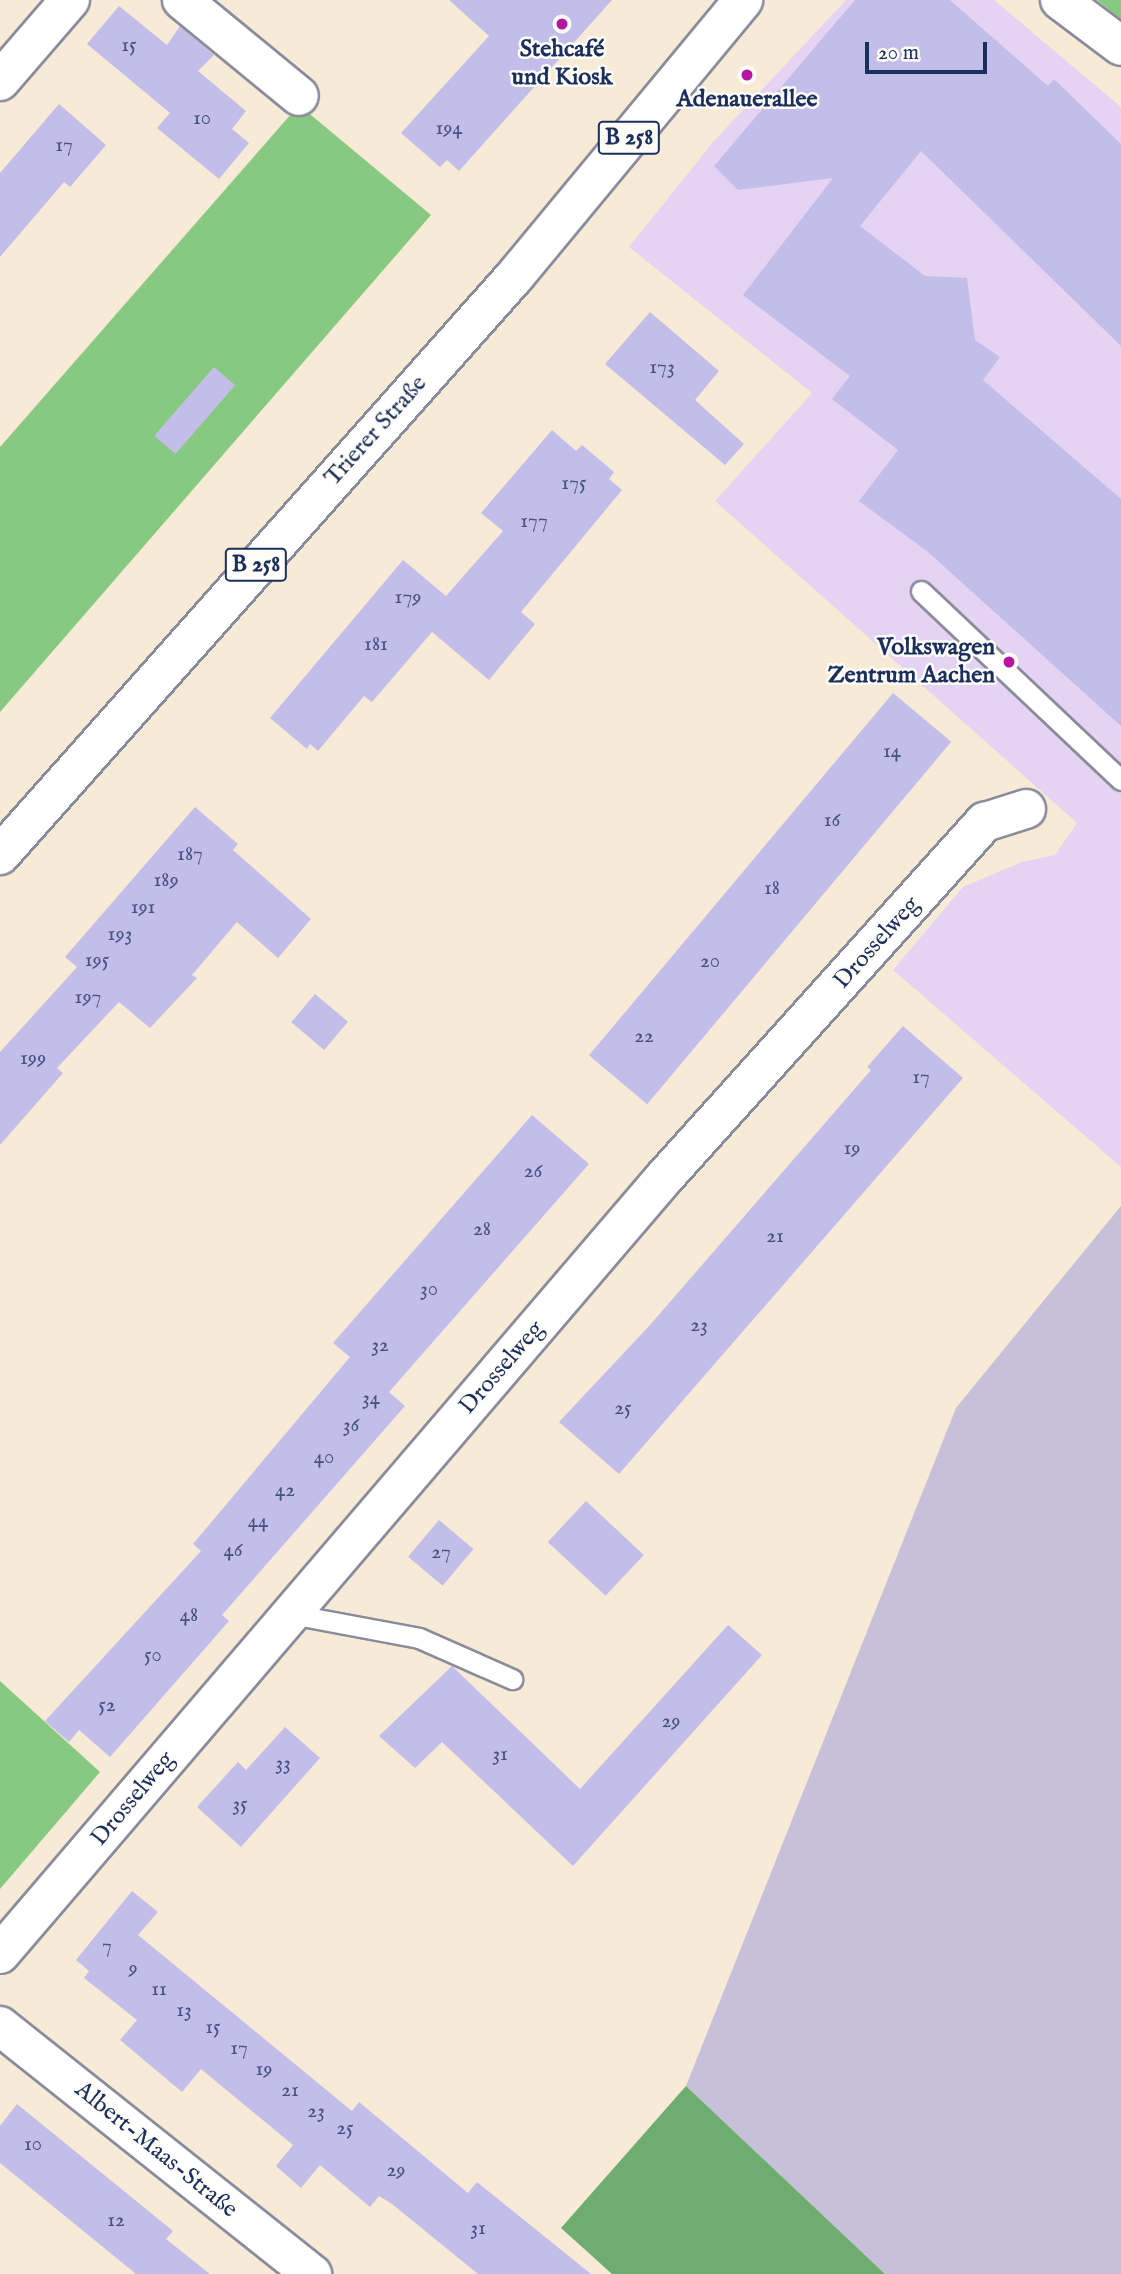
<!DOCTYPE html>
<meta charset="utf-8">
<style>
body{margin:0}
#map{position:relative;width:1121px;height:2274px;overflow:hidden;background:#f7ead7;font-family:"IM FELL English",serif}
div>[style]{position:absolute}
.built>*{inset:0;background:#e4d3f2}
.industrial>*{inset:0;background:#c6c0da}
.green>*{inset:0;background:#88c981}
.forest>*{inset:0;background:#6ead6f}
.building>*{inset:0;background:#c3bee9;transform-origin:0 0}
.roads{filter:drop-shadow(2px 0 #898c9a) drop-shadow(-2px 0 #898c9a) drop-shadow(0 2px #898c9a) drop-shadow(0 -2px #898c9a)}
.lane>*{height:19px;margin:-9.5px;padding:0 9.5px;transform-origin:9.5px;border-radius:9.5px;background:#fff}
.street>*{height:38px;margin:-19px;padding:0 19px;transform-origin:19px;border-radius:19px;background:#fff}
.primary>*{height:38px;margin:-19px;padding:0 19px;transform-origin:19px;border-radius:19px;background:#fff}
.dots>*{width:19px;height:19px;translate:-50% -50%;box-sizing:border-box;border:4px solid #fdfcf7;border-radius:50%}
span{translate:-50% -50%;white-space:nowrap;text-align:center;line-height:1.15;-webkit-text-stroke:5px #fdfcf7;paint-order:stroke}
.number-label{font-size:21px;color:#455381}
.number-label span{-webkit-text-stroke-width:0}
.shield-label span{padding:2px 5px;background:#fdfcf7;border:2px solid;border-radius:5px;-webkit-text-stroke-width:0}
.shield-label{font-size:23px;color:#1b2f5e;font-weight:700}
.poi-label{font-size:24px;color:#1b2f5e;font-weight:700}
.right{translate:-100% -50%;text-align:right}
.street-label{font-size:24px;color:#1b2f5e}
.scale{position:absolute;left:865px;top:42px;width:122px;height:32px;box-sizing:border-box;border:4px solid #1b2f5e;border-top:0;padding-left:9px;font-size:21px;line-height:24px;white-space:nowrap;color:#1b2f5e;-webkit-text-stroke:5px #fdfcf7;paint-order:stroke}
</style>
<div id="map">
<div class="built">
<div style="clip-path:polygon(846px 0,994px 0,1121px 107px,1121px 1167px,893px 970px,963px 887px,1022px 862px,1055px 855px,1077px 823px,715px 501px,812px 393px,629px 247px,714px 141px)"></div>
</div>
<div class="industrial">
<div style="clip-path:polygon(1121px 1206px,1121px 2274px,885px 2274px,686px 2086px,956px 1408px)"></div>
</div>
<div class="green">
<div style="clip-path:polygon(1097px 0,1121px 0,1121px 19px)"></div>
<div style="clip-path:polygon(299px 105px,431px 215px,0 712px,0 447px)"></div>
<div style="clip-path:polygon(0 1681px,100px 1772px,0 1889px)"></div>
</div>
<div class="forest">
<div style="clip-path:polygon(686px 2086px,885px 2274px,612px 2274px,561px 2228px)"></div>
</div>
<div class="building">
<div style="clip-path:polygon(449px 0,612px 0,459px 171px,447px 160px,440px 167px,401px 133px,489px 36px)"></div>
<div style="clip-path:polygon(855px 0,950px 0,1048px 86px,1054px 79px,1121px 144px,1121px 346px,921px 151px,860px 226px,925px 276px,967px 278px,975px 340px,1000px 357px,983px 380px,1121px 499px,1121px 726px,928px 552px,859px 501px,898px 450px,832px 399px,850px 376px,743px 295px,833px 178px,738px 190px,714px 166px)"></div>
<div style="clip-path:polygon(119px 6px,167px 45px,180px 26px,214px 55px,198px 71px,246px 111px,232px 129px,249px 143px,219px 179px,157px 128px,170px 113px,87px 44px)"></div>
<div style="clip-path:polygon(59px 104px,106px 145px,70px 187px,64px 182px,0 257px,0 173px)"></div>
<div style="clip-path:polygon(650px 312px,719px 371px,695px 400px,744px 444px,725px 465px,605px 364px)"></div>
<div style="left:214px;top:367px;width:28px;height:91px;rotate:41deg"></div>
<div style="clip-path:polygon(552px 430px,576px 451px,582px 445px,614px 472px,609px 479px,622px 490px,521px 612px,535px 624px,489px 680px,432px 632px,372px 702px,364px 696px,318px 751px,310px 744px,307px 749px,270px 718px,403px 560px,446px 596px,503px 531px,481px 513px)"></div>
<div style="left:893px;top:693px;width:76px;height:473px;rotate:40deg"></div>
<div style="clip-path:polygon(195px 807px,238px 844px,233px 850px,311px 919px,278px 958px,237px 922px,192px 975px,197px 978px,150px 1028px,119px 1002px,57px 1068px,63px 1073px,0 1145px,0 1052px,77px 967px,65px 957px)"></div>
<div style="left:315px;top:994px;width:43px;height:37px;rotate:40deg"></div>
<div style="clip-path:polygon(903px 1026px,963px 1078px,619px 1474px,559px 1422px,650px 1325px,871px 1070px,867px 1067px)"></div>
<div style="clip-path:polygon(532px 1115px,589px 1164px,389px 1392px,405px 1406px,222px 1615px,229px 1621px,110px 1757px,79px 1730px,69px 1742px,45px 1721px,201px 1551px,193px 1544px,350px 1357px,333px 1343px)"></div>
<div style="left:586px;top:1501px;width:79px;height:56px;rotate:43deg"></div>
<div style="left:439px;top:1520px;width:45px;height:48px;rotate:40deg"></div>
<div style="clip-path:polygon(728px 1625px,762px 1655px,573px 1866px,442px 1742px,415px 1768px,379px 1736px,452px 1666px,580px 1789px)"></div>
<div style="clip-path:polygon(285px 1727px,320px 1758px,241px 1847px,197px 1807px,238px 1762px,246px 1770px)"></div>
<div style="clip-path:polygon(132px 1891px,158px 1912px,138px 1935px,352px 2111px,359px 2102px,468px 2193px,477px 2182px,591px 2274px,478px 2274px,392px 2204px,379px 2196px,370px 2207px,320px 2165px,301px 2188px,276px 2166px,293px 2145px,201px 2069px,182px 2092px,120px 2040px,137px 2020px,84px 1978px,89px 1971px,76px 1960px)"></div>
<div style="clip-path:polygon(17px 2104px,173px 2231px,166px 2239px,210px 2274px,136px 2274px,0 2163px,0 2126px)"></div>
</div>
<div class="roads">
<div class="lane">
<div style="left:921px;top:591px;width:275px;rotate:43.4deg"></div>
<div style="left:291px;top:1614px;width:130px;rotate:10.6deg"></div>
<div style="left:419px;top:1638px;width:102px;rotate:23.8deg"></div>
</div>
<div class="street">
<div style="left:182px;top:0;width:151px;rotate:39.4deg"></div>
<div style="left:0;top:81px;width:107px;rotate:-49.2deg"></div>
<div style="left:0;top:1954px;width:1020px;rotate:-49.45deg"></div>
<div style="left:663px;top:1179px;width:481px;rotate:-48deg"></div>
<div style="left:985px;top:822px;width:43px;rotate:-17.6deg"></div>
<div style="left:0;top:2026px;width:399px;rotate:38.5deg"></div>
</div>
<div class="primary">
<div style="left:1060px;top:0;width:76px;rotate:37deg"></div>
<div style="left:0;top:855px;width:775px;rotate:-48.35deg"></div>
<div style="left:515px;top:276px;width:358px;rotate:-50.4deg"></div>
</div>
</div>
<div class="dots">
<div style="left:562px;top:24px;background:#b5179e"></div>
<div style="left:747px;top:75px;background:#b5179e"></div>
<div style="left:1009px;top:662px;background:#b5179e"></div>
</div>
<div class="number-label">
<span style="left:129px;top:46px">15</span>
<span style="left:202px;top:119px">10</span>
<span style="left:449px;top:129px">194</span>
<span style="left:64px;top:146px">17</span>
<span style="left:662px;top:368px">173</span>
<span style="left:574px;top:484px">175</span>
<span style="left:534px;top:522px">177</span>
<span style="left:408px;top:598px">179</span>
<span style="left:376px;top:645px">181</span>
<span style="left:892px;top:752px">14</span>
<span style="left:832px;top:821px">16</span>
<span style="left:190px;top:855px">187</span>
<span style="left:166px;top:881px">189</span>
<span style="left:772px;top:889px">18</span>
<span style="left:143px;top:908px">191</span>
<span style="left:120px;top:935px">193</span>
<span style="left:97px;top:961px">195</span>
<span style="left:710px;top:962px">20</span>
<span style="left:88px;top:998px">197</span>
<span style="left:644px;top:1037px">22</span>
<span style="left:33px;top:1059px">199</span>
<span style="left:921px;top:1078px">17</span>
<span style="left:852px;top:1149px">19</span>
<span style="left:533px;top:1172px">26</span>
<span style="left:482px;top:1230px">28</span>
<span style="left:775px;top:1237px">21</span>
<span style="left:429px;top:1290px">30</span>
<span style="left:699px;top:1326px">23</span>
<span style="left:380px;top:1346px">32</span>
<span style="left:371px;top:1399px">34</span>
<span style="left:623px;top:1409px">25</span>
<span style="left:351px;top:1426px">36</span>
<span style="left:324px;top:1458px">40</span>
<span style="left:285px;top:1491px">42</span>
<span style="left:258px;top:1522px">44</span>
<span style="left:233px;top:1551px">46</span>
<span style="left:441px;top:1553px">27</span>
<span style="left:189px;top:1616px">48</span>
<span style="left:153px;top:1656px">50</span>
<span style="left:107px;top:1706px">52</span>
<span style="left:671px;top:1722px">29</span>
<span style="left:500px;top:1755px">31</span>
<span style="left:283px;top:1764px">33</span>
<span style="left:240px;top:1805px">35</span>
<span style="left:107px;top:1947px">7</span>
<span style="left:133px;top:1969px">9</span>
<span style="left:159px;top:1990px">11</span>
<span style="left:184px;top:2011px">13</span>
<span style="left:213px;top:2028px">15</span>
<span style="left:239px;top:2049px">17</span>
<span style="left:264px;top:2070px">19</span>
<span style="left:290px;top:2091px">21</span>
<span style="left:316px;top:2112px">23</span>
<span style="left:345px;top:2129px">25</span>
<span style="left:33px;top:2145px">10</span>
<span style="left:396px;top:2171px">29</span>
<span style="left:116px;top:2221px">12</span>
<span style="left:478px;top:2229px">31</span>
</div>
<div class="shield-label">
<span style="left:629px;top:138px">B 258</span>
<span style="left:256px;top:565px">B 258</span>
</div>
<div class="poi-label">
<span style="left:562px;top:64px">Stehcafé<br>und Kiosk</span>
<span style="left:747px;top:100px">Adenauerallee</span>
<span class="right" style="left:995px;top:662px">Volkswagen<br>Zentrum Aachen</span>
</div>
<div class="street-label">
<span style="left:376px;top:431px;rotate:-48deg">Trierer Straße</span>
<span style="left:877px;top:943px;rotate:-48deg">Drosselweg</span>
<span style="left:502px;top:1368px;rotate:-49deg">Drosselweg</span>
<span style="left:133px;top:1799px;rotate:-50deg">Drosselweg</span>
<span style="left:156px;top:2150px;rotate:39deg">Albert-Maas-Straße</span>
</div>
<div class="scale">20 m</div>
</div>
